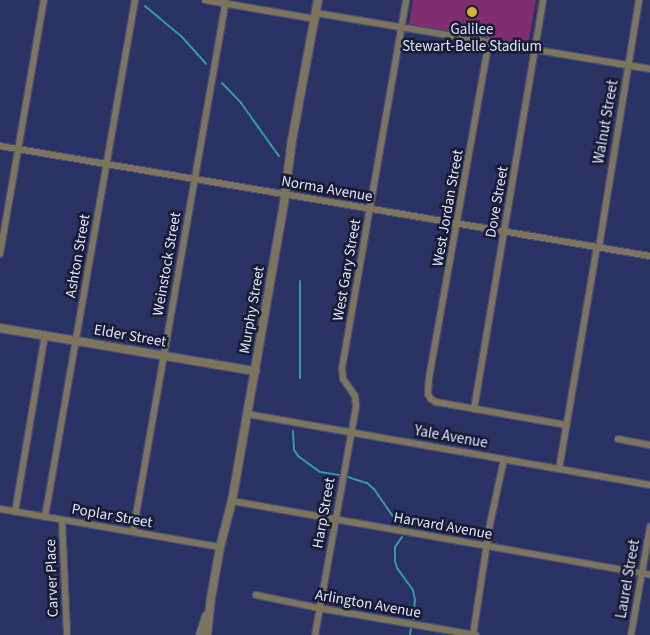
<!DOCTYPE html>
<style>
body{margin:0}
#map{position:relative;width:650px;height:635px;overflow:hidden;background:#2a3163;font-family:"Source Sans 3",sans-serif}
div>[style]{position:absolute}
.green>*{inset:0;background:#7f2e71}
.stream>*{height:2px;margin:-1px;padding:0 1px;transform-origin:1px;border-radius:1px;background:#3398ae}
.roads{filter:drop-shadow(1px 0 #464d7b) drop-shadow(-1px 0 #464d7b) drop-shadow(0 1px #464d7b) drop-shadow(0 -1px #464d7b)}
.minor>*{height:6px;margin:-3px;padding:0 3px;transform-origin:3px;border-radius:3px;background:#7c755b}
.tertiary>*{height:8px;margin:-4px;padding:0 4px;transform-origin:4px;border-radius:4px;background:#7c755b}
.dots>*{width:14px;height:14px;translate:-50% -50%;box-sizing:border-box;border:2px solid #181c32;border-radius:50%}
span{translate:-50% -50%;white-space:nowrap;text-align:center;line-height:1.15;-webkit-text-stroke:5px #181c32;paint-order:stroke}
.poi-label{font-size:15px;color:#dbe1fa}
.street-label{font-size:15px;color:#dbe1fa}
</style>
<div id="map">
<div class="green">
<div style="clip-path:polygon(413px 0,536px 0,528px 45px,409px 24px)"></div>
</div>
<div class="stream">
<div style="left:145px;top:6px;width:48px;rotate:40deg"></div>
<div style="left:182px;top:37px;width:36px;rotate:48deg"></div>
<div style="left:222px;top:83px;width:28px;rotate:46deg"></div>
<div style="left:241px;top:103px;width:65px;rotate:54.4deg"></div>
<div style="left:300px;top:378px;width:97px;rotate:-90deg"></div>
<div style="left:293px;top:431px;width:19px;rotate:87deg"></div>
<div style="left:294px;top:450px;width:7px;rotate:56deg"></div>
<div style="left:298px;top:456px;width:27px;rotate:36deg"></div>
<div style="left:320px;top:472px;width:20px;rotate:9deg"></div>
<div style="left:348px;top:477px;width:20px;rotate:18deg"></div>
<div style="left:367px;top:483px;width:9px;rotate:41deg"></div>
<div style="left:374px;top:489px;width:47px;rotate:55.3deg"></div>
<div style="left:402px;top:537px;width:12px;rotate:125deg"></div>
<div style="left:395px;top:547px;width:14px;rotate:90deg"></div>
<div style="left:395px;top:561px;width:7px;rotate:74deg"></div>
<div style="left:397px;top:568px;width:27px;rotate:54deg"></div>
<div style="left:413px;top:590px;width:10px;rotate:79deg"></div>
<div style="left:415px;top:600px;width:19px;rotate:96deg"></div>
<div style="left:410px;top:635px;width:7px;rotate:-82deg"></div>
</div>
<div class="roads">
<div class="minor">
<div style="left:205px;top:0;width:112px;rotate:9.8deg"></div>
<div style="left:316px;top:13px;width:339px;rotate:9.5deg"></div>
<div style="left:489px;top:41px;width:342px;rotate:100.1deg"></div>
<div style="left:429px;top:378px;width:16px;rotate:94deg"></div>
<div style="left:428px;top:394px;width:6px;rotate:59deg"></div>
<div style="left:431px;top:399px;width:6px;rotate:31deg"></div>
<div style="left:436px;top:402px;width:132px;rotate:10deg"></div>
<div style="left:0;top:146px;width:659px;rotate:9.61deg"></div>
<div style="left:599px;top:247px;width:250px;rotate:-80.8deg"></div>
<div style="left:0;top:254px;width:258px;rotate:-80.2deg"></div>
<div style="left:474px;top:409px;width:415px;rotate:-80.4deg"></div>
<div style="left:247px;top:414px;width:409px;rotate:10deg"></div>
<div style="left:618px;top:439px;width:33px;rotate:11deg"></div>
<div style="left:559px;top:469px;width:225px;rotate:-80.3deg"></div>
<div style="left:232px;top:501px;width:424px;rotate:10deg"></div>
<div style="left:0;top:509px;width:223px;rotate:9.8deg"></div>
<div style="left:15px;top:512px;width:180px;rotate:-80.4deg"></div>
<div style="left:45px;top:517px;width:525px;rotate:-80.12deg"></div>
<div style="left:62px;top:520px;width:115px;rotate:87.5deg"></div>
<div style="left:133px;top:532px;width:540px;rotate:-80.08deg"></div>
<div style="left:256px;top:595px;width:63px;rotate:11.8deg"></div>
<div style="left:318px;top:608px;width:160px;rotate:9.7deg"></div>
<div style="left:315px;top:635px;width:233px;rotate:-79.8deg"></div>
<div style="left:356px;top:406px;width:10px;rotate:-96deg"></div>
<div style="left:355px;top:396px;width:21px;rotate:-125deg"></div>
<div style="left:343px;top:379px;width:11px;rotate:-95deg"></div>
<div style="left:342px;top:368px;width:374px;rotate:-80.1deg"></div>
<div style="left:473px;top:635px;width:112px;rotate:-81.3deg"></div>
<div style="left:490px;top:524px;width:66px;rotate:-77.8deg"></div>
<div style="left:631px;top:635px;width:110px;rotate:-80deg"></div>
</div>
<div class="tertiary">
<div style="left:0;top:328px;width:259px;rotate:9.6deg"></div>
<div style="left:200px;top:635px;width:20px;rotate:-72deg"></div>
<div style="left:207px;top:635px;width:31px;rotate:-84deg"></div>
<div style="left:210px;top:604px;width:58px;rotate:-80deg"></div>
<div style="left:220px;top:547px;width:48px;rotate:-75.4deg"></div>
<div style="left:232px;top:501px;width:303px;rotate:-80.1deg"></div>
<div style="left:284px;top:203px;width:64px;rotate:-82.8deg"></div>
<div style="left:292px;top:140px;width:142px;rotate:-79.5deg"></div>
</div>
</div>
<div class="dots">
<div style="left:472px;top:12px;background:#d4b535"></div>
</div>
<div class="poi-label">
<span style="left:472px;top:38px">Galilee<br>Stewart-Belle Stadium</span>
</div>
<div class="street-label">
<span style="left:606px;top:122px;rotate:-80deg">Walnut Street</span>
<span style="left:327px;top:189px;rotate:10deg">Norma Avenue</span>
<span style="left:497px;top:202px;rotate:-80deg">Dove Street</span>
<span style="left:448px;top:208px;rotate:-80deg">West Jordan Street</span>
<span style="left:78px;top:256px;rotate:-80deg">Ashton Street</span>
<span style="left:167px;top:264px;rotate:-80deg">Weinstock Street</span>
<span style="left:347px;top:270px;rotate:-80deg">West Gary Street</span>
<span style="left:252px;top:310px;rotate:-80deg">Murphy Street</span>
<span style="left:130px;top:336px;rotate:10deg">Elder Street</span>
<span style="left:451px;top:437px;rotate:10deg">Yale Avenue</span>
<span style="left:324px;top:513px;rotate:-80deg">Harp Street</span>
<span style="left:112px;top:516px;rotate:10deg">Poplar Street</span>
<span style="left:443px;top:526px;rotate:10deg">Harvard Avenue</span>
<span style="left:52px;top:578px;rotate:-92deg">Carver Place</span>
<span style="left:628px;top:579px;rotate:-80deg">Laurel Street</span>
<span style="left:368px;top:604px;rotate:10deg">Arlington Avenue</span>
</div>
</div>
